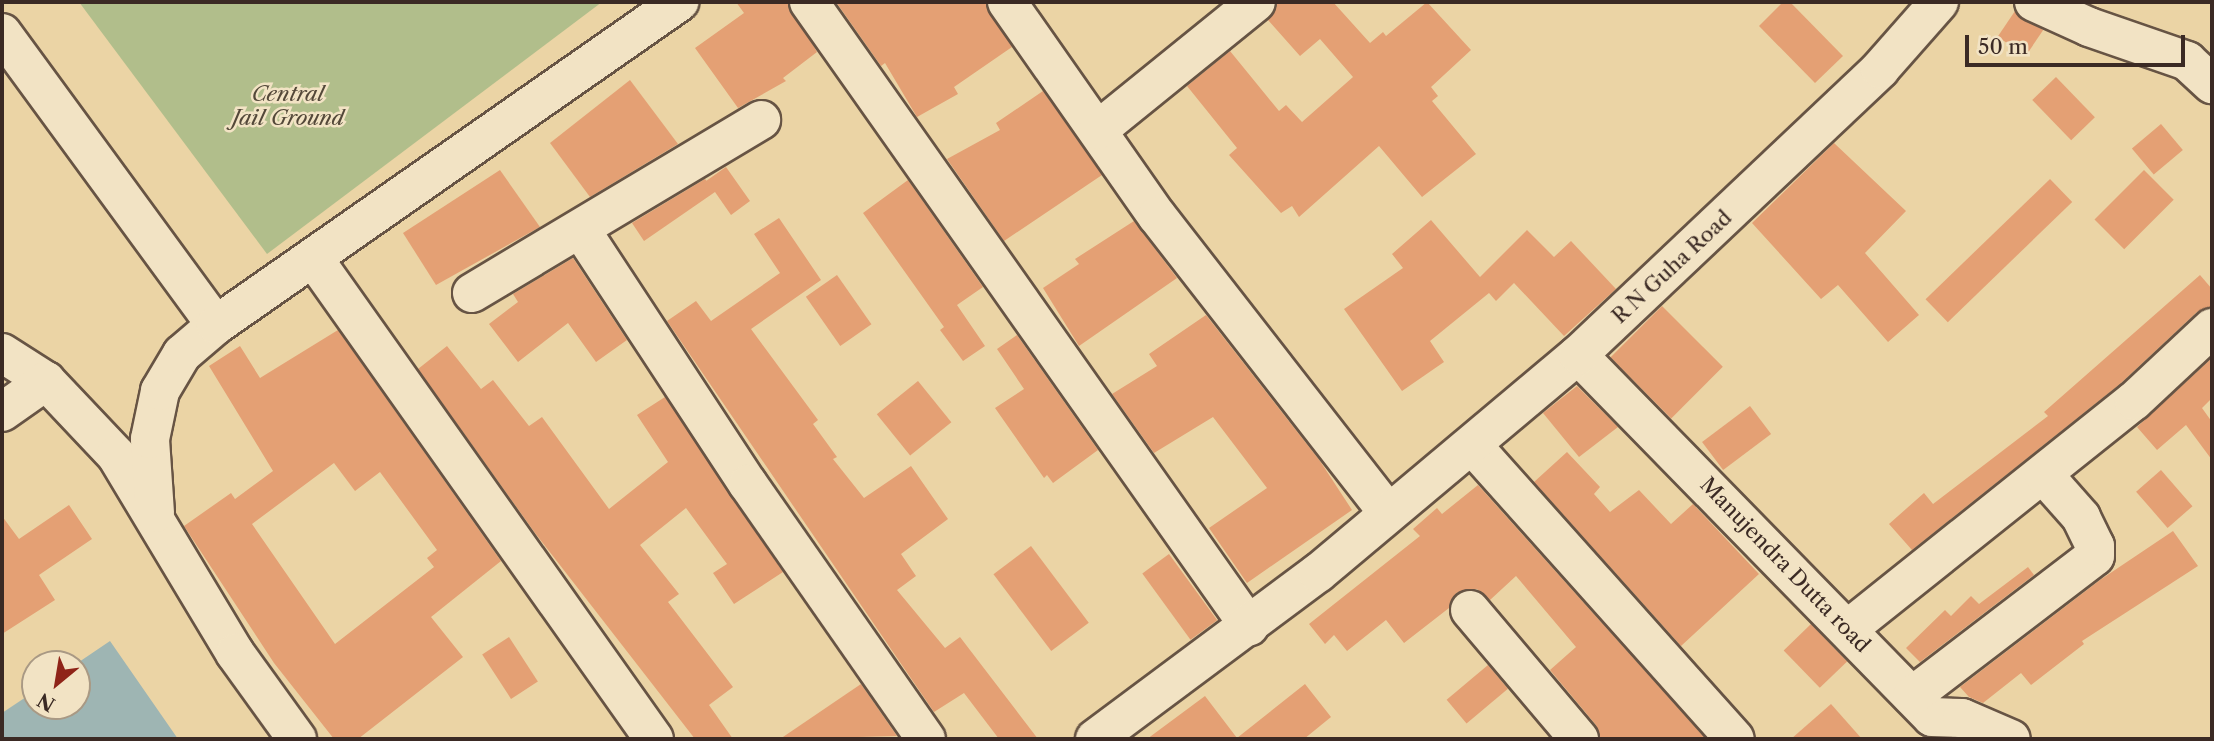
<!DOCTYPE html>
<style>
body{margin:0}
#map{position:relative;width:2214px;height:741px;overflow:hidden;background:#ebd4a5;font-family:"Libre Caslon Text",serif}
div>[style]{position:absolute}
.green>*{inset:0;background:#b1be8b}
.water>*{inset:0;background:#9eb5b3}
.building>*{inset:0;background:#e4a074;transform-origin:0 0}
.roads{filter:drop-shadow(2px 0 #675444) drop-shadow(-2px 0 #675444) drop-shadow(0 2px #675444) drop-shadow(0 -2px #675444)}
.minor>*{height:38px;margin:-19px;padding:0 19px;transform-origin:19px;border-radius:19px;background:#f2e3c4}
span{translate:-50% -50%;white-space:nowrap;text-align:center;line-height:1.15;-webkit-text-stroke:5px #f2e3c4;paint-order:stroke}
.park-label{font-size:21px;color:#534839;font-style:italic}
.street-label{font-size:21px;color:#3b2a24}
.frame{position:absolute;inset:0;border:4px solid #3b2a24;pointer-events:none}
.north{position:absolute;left:21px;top:650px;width:70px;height:70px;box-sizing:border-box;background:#f2e3c4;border:2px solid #a99984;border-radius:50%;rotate:210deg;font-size:19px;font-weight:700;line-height:28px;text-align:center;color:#3b2a24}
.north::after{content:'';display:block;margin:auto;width:24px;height:32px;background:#8f2418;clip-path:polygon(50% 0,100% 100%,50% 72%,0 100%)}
.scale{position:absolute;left:1965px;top:35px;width:220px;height:32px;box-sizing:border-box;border:4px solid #3b2a24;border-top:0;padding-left:9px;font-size:21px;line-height:24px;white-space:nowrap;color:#3b2a24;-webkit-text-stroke:5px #f2e3c4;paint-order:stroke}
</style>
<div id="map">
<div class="green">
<div style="clip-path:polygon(79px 2px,602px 2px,267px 254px)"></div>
</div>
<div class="water">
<div style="clip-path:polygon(110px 641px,178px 739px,2px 739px,2px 713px,35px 691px,35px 706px,77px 706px,76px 664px)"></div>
</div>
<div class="building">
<div style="clip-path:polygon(736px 2px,788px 2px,817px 52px,783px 78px,786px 81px,738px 108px,695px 48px,744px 13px)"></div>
<div style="clip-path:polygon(836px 2px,985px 2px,1012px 47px,954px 87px,958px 94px,917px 117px,885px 63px,881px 66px)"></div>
<div style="clip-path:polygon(1277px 2px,1333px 2px,1370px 43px,1383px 32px,1386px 36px,1427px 2px,1471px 50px,1431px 87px,1438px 96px,1432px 101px,1476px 154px,1422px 197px,1379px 146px,1299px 217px,1292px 206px,1281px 213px,1229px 155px,1237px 148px,1187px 86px,1230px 51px,1279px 111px,1286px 105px,1302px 122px,1353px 77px,1320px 39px,1300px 56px,1268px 20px)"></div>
<div style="clip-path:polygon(1783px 2px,1790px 2px,1843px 56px,1815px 83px,1759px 26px)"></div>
<div style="left:2015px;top:11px;width:34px;height:31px;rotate:34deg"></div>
<div style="left:2056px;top:77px;width:56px;height:33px;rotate:46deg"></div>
<div style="clip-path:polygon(630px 80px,678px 144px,590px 197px,550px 143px)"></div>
<div style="clip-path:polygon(1043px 91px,1102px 175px,1004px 241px,947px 159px,1000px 130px,996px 123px)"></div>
<div style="left:2161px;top:124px;width:34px;height:38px;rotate:50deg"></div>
<div style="clip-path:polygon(1834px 143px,1906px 211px,1865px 253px,1919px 315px,1888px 342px,1838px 285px,1821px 299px,1752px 223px)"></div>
<div style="clip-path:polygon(726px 167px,750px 201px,731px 215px,715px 192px,644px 241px,632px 223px,705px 179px,710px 185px,706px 181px)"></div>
<div style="clip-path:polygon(500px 170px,540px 227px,436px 285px,403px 233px)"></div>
<div style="left:2144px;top:170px;width:42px;height:70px;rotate:45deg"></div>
<div style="left:2050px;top:179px;width:32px;height:173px;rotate:46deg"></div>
<div style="clip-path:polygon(908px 180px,983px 287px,957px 305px,985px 346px,963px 361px,940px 330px,944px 327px,863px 213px)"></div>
<div style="clip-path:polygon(779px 218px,821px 280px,751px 329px,818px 420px,813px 424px,837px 457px,833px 459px,864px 498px,911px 466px,948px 519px,901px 554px,916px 576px,897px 590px,945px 648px,960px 637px,1038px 739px,999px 739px,964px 693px,934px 712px,667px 321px,696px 301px,711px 321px,780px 273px,754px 234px)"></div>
<div style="clip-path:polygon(1431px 220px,1480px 277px,1527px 230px,1554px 257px,1571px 241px,1616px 289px,1564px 336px,1514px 283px,1496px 301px,1489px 293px,1430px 341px,1444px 362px,1402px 391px,1344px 309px,1403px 268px,1392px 254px)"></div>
<div style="clip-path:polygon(1134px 221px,1177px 278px,1079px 346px,1043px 288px,1079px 264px,1075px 259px)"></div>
<div style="clip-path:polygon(573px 258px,627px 340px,596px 362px,568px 323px,518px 362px,489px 324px,518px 302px,513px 294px)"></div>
<div style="left:837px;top:275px;width:60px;height:38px;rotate:55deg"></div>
<div style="clip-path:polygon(2200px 275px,2212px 289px,2212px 307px,2197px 312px,2120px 384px,1912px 550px,1889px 524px,1924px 493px,1933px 504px,2048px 416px,2044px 412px)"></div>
<div style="left:1662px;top:306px;width:86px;height:73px;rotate:45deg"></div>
<div style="clip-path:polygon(1206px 315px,1320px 461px,1352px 510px,1247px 583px,1209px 528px,1267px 488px,1213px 417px,1154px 453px,1112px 394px,1157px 366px,1149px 354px)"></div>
<div style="clip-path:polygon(evenodd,338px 330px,501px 561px,431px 617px,463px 657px,358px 739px,334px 739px,274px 663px,184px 526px,231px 493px,235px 499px,273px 471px,209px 366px,240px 346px,260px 378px,338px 330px,334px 463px,355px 491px,380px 472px,437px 550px,427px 558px,434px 567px,335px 644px,252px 524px,334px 463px)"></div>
<div style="clip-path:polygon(1017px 335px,1098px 450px,1053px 483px,1047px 475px,1044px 478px,995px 408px,1024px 389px,997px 349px)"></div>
<div style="clip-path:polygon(447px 346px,481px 389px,493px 380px,529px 426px,542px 417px,609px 509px,668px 462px,637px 415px,665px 397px,783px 572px,734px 604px,713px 573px,727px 564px,686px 508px,640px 545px,679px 594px,668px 602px,733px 687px,709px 705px,733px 739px,695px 739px,535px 533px,418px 369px)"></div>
<div style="clip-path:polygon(2212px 358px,2212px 398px,2202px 408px,2212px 422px,2212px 460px,2186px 425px,2157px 450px,2137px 427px)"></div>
<div style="left:918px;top:381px;width:53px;height:53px;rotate:51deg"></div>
<div style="clip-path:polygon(1577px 386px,1618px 427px,1579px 457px,1543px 413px)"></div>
<div style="left:1750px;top:406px;width:35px;height:60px;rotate:53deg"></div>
<div style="clip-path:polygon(1567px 452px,1600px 487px,1594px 494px,1610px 512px,1639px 490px,1671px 524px,1693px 504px,1759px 574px,1681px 646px,1534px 482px)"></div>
<div style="left:2161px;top:470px;width:48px;height:33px;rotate:49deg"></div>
<div style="clip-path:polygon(1478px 485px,1706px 739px,1600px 739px,1596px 725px,1550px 670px,1576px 647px,1516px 576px,1490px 600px,1477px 589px,1456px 593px,1449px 608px,1404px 643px,1386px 620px,1347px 651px,1334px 635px,1325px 644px,1309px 624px,1420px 536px,1413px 529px,1437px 508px,1442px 514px)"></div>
<div style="clip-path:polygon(69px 505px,92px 539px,39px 575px,55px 600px,2px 634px,2px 516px,19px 539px)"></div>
<div style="clip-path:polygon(2173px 531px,2198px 566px,2082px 641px,2084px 644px,2031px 685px,2021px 673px,1983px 703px,1969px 697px,1960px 687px,2100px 580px)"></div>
<div style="left:1031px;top:546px;width:96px;height:47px;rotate:53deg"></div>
<div style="left:1169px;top:554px;width:82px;height:33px;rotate:54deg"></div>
<div style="clip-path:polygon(2028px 567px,2034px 575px,1920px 662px,1906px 648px,1945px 610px,1951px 616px,1971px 596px,1979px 604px)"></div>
<div style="left:1811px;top:624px;width:52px;height:38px;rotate:46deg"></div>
<div style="left:509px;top:637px;width:53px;height:32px;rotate:57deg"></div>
<div style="left:1488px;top:665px;width:31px;height:54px;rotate:50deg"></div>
<div style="clip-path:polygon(861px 684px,897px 736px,780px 739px)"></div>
<div style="clip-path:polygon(1305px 684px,1331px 717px,1304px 739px,1147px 739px,1205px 696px,1237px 738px)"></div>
<div style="clip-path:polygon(1831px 704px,1862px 739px,1791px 739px)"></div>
</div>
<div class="roads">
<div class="minor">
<div style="left:809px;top:2px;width:764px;rotate:54.81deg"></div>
<div style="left:1007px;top:2px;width:261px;rotate:55deg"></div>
<div style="left:1157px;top:216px;width:376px;rotate:52.1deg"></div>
<div style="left:2034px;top:2px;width:60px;rotate:24.4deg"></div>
<div style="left:2089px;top:27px;width:104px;rotate:19.1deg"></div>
<div style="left:2187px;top:61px;width:34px;rotate:43deg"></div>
<div style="left:2px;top:33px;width:362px;rotate:53.8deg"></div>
<div style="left:1098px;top:130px;width:203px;rotate:-39deg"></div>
<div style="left:581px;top:230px;width:304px;rotate:56.7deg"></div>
<div style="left:748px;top:484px;width:311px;rotate:55.1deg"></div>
<div style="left:314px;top:259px;width:588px;rotate:54.69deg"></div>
<div style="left:472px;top:293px;width:337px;rotate:-30.9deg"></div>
<div style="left:2px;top:353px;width:52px;rotate:32.5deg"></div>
<div style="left:46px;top:381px;width:102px;rotate:46.6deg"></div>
<div style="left:116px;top:455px;width:231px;rotate:59deg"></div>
<div style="left:235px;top:653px;width:106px;rotate:54.2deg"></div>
<div style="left:1578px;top:355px;width:506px;rotate:45.64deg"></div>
<div style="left:1932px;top:717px;width:30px;rotate:2deg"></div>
<div style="left:1962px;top:718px;width:53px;rotate:23.2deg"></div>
<div style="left:2px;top:412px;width:54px;rotate:-35.2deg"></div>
<div style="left:1472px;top:445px;width:394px;rotate:48.2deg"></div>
<div style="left:155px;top:513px;width:74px;rotate:-93.9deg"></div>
<div style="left:150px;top:439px;width:49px;rotate:-78.2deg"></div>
<div style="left:160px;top:391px;width:43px;rotate:-59.3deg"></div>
<div style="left:182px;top:354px;width:45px;rotate:-40.5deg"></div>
<div style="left:216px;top:325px;width:565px;rotate:-34.9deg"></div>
<div style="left:1470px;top:610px;width:169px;rotate:49.8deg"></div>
<div style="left:1848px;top:629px;width:366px;rotate:-38.6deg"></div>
<div style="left:2134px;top:401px;width:107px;rotate:-43.1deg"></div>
<div style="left:1912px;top:696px;width:230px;rotate:-37.4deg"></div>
<div style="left:2095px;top:556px;width:10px;rotate:-90deg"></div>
<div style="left:2095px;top:546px;width:32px;rotate:-116deg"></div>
<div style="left:2081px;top:517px;width:57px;rotate:-131.5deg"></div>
<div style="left:1095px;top:739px;width:278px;rotate:-36.7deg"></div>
<div style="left:1318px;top:573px;width:339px;rotate:-40deg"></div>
<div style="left:1578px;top:355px;width:416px;rotate:-43.4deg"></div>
<div style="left:1880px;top:69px;width:89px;rotate:-48.6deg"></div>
</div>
</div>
<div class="park-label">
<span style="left:288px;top:106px">Central<br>Jail Ground</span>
</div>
<div class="street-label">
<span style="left:1672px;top:267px;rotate:-43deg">R N Guha Road</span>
<span style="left:1785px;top:565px;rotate:46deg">Manujendra Dutta road</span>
</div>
<div class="frame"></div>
<div class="north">N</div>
<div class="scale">50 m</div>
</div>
